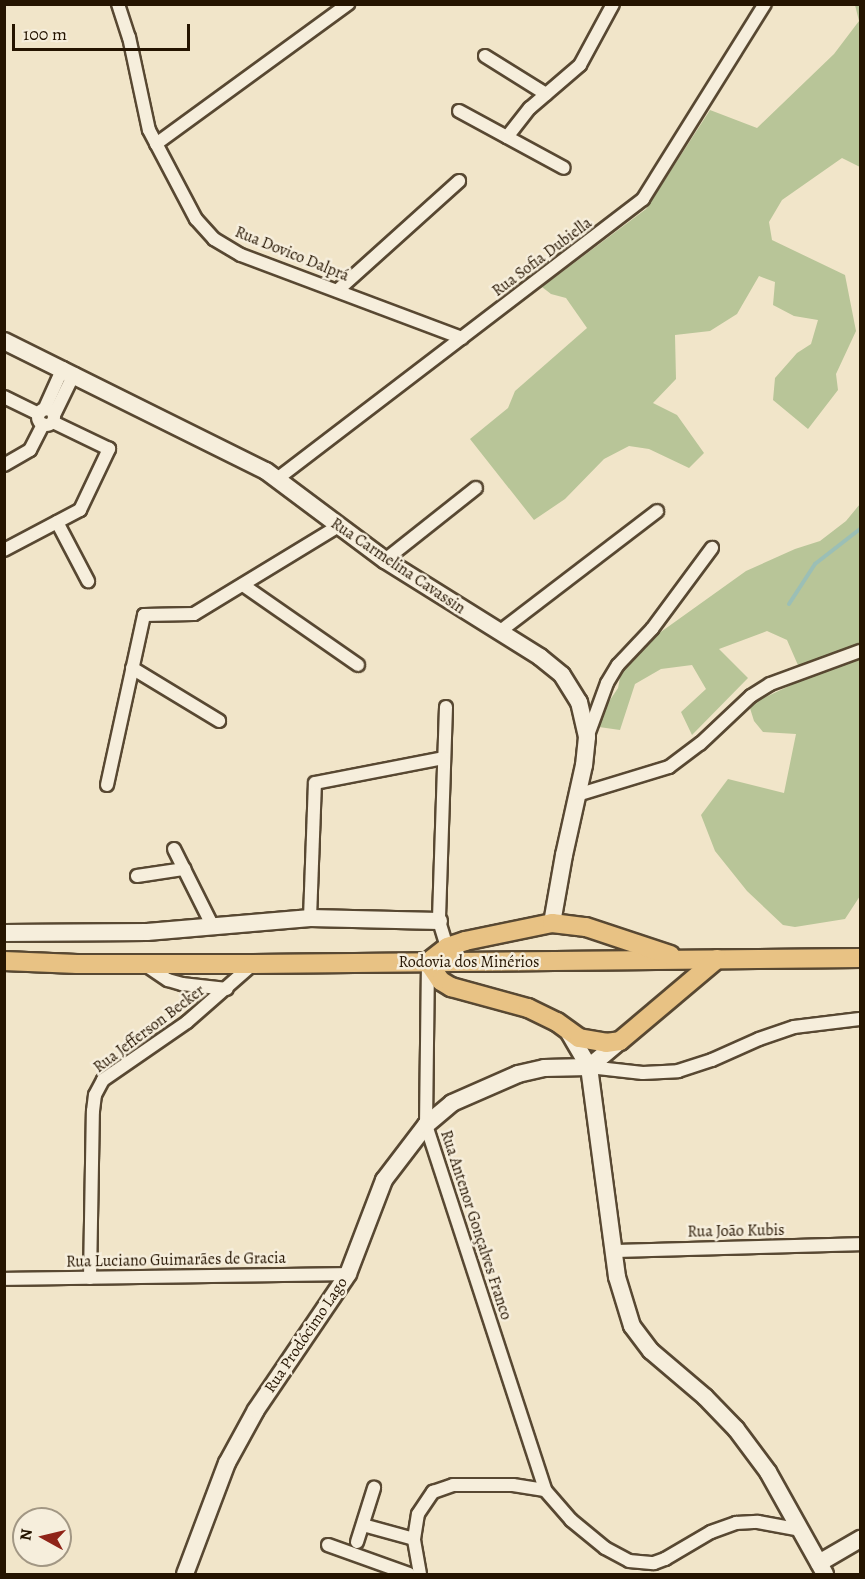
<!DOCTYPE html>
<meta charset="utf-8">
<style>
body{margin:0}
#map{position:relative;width:865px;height:1579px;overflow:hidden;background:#f1e5c9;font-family:Alegreya,serif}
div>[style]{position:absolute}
.green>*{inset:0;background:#b8c598}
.stream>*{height:4px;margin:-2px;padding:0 2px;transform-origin:2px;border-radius:2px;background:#9bbfb6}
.roads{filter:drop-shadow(2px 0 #584832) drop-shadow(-2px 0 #584832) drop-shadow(0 2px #584832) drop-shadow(0 -2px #584832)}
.street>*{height:12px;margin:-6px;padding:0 6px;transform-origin:6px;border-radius:6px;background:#f6eedc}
.street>.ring{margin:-6px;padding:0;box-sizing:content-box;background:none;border:12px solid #f6eedc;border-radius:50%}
.secondary>*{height:16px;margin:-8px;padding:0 8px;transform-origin:8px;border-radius:8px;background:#f6eedc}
.primary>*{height:18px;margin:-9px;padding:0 9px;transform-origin:9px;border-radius:9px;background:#e8c284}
span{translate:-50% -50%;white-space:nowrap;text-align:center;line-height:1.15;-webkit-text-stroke:5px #f6eedc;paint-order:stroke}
.street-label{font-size:16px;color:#251400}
.frame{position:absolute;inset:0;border:6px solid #251400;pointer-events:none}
.north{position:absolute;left:12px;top:1507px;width:60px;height:60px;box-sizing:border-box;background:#f6eedc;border:2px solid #a29784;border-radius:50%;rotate:278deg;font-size:16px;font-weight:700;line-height:24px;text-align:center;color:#251400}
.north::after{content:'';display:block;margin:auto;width:21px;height:27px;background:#8f2418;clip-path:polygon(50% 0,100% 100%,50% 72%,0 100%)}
.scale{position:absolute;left:12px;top:24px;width:178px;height:27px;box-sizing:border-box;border:3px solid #251400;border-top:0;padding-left:8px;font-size:18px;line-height:21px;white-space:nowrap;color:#251400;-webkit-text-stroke:4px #f6eedc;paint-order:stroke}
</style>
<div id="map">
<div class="green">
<div style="clip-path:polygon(855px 5px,860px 5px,860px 167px,842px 158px,782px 200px,769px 222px,772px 240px,845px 275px,856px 331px,836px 374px,838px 390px,808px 429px,773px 400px,775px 378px,797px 353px,811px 344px,818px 320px,794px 316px,773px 305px,775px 282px,759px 276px,737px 314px,710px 331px,675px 335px,676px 379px,653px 403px,677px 415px,704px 453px,689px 468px,649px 449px,629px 446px,604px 459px,565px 499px,534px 520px,470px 439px,508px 408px,515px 391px,587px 328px,566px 298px,551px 294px,542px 287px,646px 209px,710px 110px,757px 128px,834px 54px,859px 21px)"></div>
<div style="clip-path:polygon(860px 504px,860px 896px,845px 919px,795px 927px,783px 925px,747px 891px,715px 851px,701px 815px,728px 779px,784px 793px,796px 734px,763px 732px,754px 721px,749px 705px,804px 679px,787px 640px,767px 631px,719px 649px,748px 678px,692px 735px,681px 712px,706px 689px,692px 665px,661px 669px,635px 684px,620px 730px,599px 727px,604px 709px,618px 688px,622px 668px,637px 649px,746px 571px,795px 549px,820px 541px,846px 521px)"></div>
</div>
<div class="stream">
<div style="left:789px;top:604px;width:48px;rotate:-57deg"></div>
<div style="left:815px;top:564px;width:57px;rotate:-37.9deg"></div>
</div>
<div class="roads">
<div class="street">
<div style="left:118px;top:4px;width:35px;rotate:72deg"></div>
<div style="left:129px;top:37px;width:95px;rotate:77.9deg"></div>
<div style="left:149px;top:130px;width:101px;rotate:62.2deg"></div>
<div style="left:196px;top:219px;width:27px;rotate:48deg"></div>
<div style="left:214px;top:239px;width:31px;rotate:31deg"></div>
<div style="left:241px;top:255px;width:236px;rotate:20.6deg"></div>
<div style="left:485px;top:56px;width:72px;rotate:31.9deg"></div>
<div style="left:459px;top:111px;width:119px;rotate:28.5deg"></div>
<div style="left:507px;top:137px;width:37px;rotate:-52deg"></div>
<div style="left:530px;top:108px;width:66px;rotate:-40.7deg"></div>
<div style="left:580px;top:65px;width:69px;rotate:-61.6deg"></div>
<div style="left:156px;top:144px;width:238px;rotate:-36.1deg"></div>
<div style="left:338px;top:290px;width:163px;rotate:-42deg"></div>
<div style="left:4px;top:397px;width:39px;rotate:26deg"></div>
<div class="ring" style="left:38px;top:409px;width:4px;height:4px"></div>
<div style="left:44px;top:410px;width:46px;rotate:-65.7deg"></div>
<div style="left:54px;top:415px;width:46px;rotate:-64deg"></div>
<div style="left:4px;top:465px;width:30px;rotate:-30deg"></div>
<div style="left:30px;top:450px;width:29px;rotate:-63deg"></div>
<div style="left:277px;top:479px;width:461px;rotate:-37.4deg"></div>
<div style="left:643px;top:199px;width:230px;rotate:-58deg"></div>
<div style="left:57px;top:522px;width:67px;rotate:62.3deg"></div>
<div style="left:4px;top:550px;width:86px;rotate:-27.8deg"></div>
<div style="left:80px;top:510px;width:68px;rotate:-64.6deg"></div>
<div style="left:109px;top:449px;width:62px;rotate:-154.3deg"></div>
<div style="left:385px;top:560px;width:116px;rotate:-38.4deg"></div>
<div style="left:243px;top:585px;width:140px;rotate:34.8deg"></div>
<div style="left:499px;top:632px;width:199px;rotate:-37.4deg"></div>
<div style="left:132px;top:668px;width:102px;rotate:31.3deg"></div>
<div style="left:446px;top:707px;width:214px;rotate:91.9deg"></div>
<div style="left:439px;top:921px;width:27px;rotate:73deg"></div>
<div style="left:588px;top:735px;width:55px;rotate:-69.9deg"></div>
<div style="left:607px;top:683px;width:21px;rotate:-59deg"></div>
<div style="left:618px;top:665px;width:50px;rotate:-46.6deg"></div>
<div style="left:652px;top:629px;width:101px;rotate:-53.5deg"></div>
<div style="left:107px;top:785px;width:174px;rotate:-77.7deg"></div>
<div style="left:144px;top:615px;width:50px;rotate:-1.1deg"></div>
<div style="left:194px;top:614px;width:167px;rotate:-31.3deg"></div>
<div style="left:577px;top:795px;width:96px;rotate:-16.9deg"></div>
<div style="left:669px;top:767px;width:39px;rotate:-37deg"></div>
<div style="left:700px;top:744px;width:70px;rotate:-43.3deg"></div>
<div style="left:751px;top:696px;width:22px;rotate:-32deg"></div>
<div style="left:770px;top:684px;width:96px;rotate:-20.1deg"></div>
<div style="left:174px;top:849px;width:87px;rotate:63.4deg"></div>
<div style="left:137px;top:876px;width:48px;rotate:-8.5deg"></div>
<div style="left:310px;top:918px;width:135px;rotate:-87.9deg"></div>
<div style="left:315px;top:783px;width:131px;rotate:-11deg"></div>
<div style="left:428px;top:962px;width:163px;rotate:90.7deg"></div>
<div style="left:426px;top:1125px;width:384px;rotate:71.9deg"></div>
<div style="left:144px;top:964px;width:29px;rotate:34deg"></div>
<div style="left:168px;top:980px;width:15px;rotate:16deg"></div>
<div style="left:182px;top:984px;width:45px;rotate:6.3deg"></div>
<div style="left:589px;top:1067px;width:54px;rotate:6.3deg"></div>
<div style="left:643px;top:1073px;width:35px;rotate:-3deg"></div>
<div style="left:678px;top:1071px;width:36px;rotate:-18deg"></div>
<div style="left:712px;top:1060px;width:51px;rotate:-24.1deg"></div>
<div style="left:759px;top:1039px;width:37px;rotate:-19deg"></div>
<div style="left:794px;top:1027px;width:66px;rotate:-6.9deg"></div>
<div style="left:613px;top:1251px;width:247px;rotate:-1.6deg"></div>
<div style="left:90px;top:1278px;width:167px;rotate:-89deg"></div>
<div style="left:93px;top:1111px;width:16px;rotate:-83deg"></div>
<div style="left:95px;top:1095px;width:17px;rotate:-62deg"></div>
<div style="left:103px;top:1080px;width:102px;rotate:-34.6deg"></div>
<div style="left:187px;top:1022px;width:88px;rotate:-41.3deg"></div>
<div style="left:4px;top:1279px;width:344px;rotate:-0.8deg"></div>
<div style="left:363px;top:1525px;width:53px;rotate:15.4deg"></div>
<div style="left:357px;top:1542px;width:57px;rotate:-72.5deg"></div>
<div style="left:328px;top:1545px;width:86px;rotate:19.7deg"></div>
<div style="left:420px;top:1574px;width:36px;rotate:-100deg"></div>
<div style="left:414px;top:1539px;width:25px;rotate:-81deg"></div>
<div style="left:418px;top:1514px;width:27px;rotate:-56deg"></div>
<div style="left:433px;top:1492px;width:21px;rotate:-19deg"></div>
<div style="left:453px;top:1485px;width:60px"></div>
<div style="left:513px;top:1485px;width:32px;rotate:9deg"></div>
<div style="left:545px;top:1490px;width:40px;rotate:49deg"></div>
<div style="left:571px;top:1520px;width:44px;rotate:39.5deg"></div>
<div style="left:605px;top:1548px;width:27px;rotate:28deg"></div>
<div style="left:629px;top:1561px;width:25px;rotate:5deg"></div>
<div style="left:654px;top:1563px;width:12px;rotate:-20deg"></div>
<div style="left:665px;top:1559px;width:53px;rotate:-30.4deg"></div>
<div style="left:711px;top:1532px;width:27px;rotate:-20deg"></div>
<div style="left:736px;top:1523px;width:22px;rotate:-3deg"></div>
<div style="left:758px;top:1522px;width:44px;rotate:10.5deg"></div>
</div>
<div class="secondary">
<div style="left:4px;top:341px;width:292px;rotate:26.4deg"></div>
<div style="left:266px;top:471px;width:149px;rotate:36.8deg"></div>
<div style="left:385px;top:560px;width:183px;rotate:32deg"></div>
<div style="left:540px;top:657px;width:28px;rotate:39deg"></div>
<div style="left:562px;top:675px;width:32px;rotate:58deg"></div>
<div style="left:579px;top:702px;width:36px;rotate:77deg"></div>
<div style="left:587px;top:737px;width:28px;rotate:96deg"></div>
<div style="left:584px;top:765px;width:92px;rotate:102.5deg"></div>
<div style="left:564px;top:855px;width:69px;rotate:100deg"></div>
<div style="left:4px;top:933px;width:143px;rotate:-0.4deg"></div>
<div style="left:147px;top:932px;width:164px;rotate:-4.9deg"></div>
<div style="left:310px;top:918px;width:129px;rotate:1.3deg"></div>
<div style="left:568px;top:1031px;width:42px;rotate:59.7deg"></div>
<div style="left:589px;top:1067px;width:212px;rotate:82.4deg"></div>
<div style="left:617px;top:1277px;width:51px;rotate:73deg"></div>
<div style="left:632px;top:1326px;width:31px;rotate:53deg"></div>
<div style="left:651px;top:1351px;width:71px;rotate:40.4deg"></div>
<div style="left:705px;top:1397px;width:45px;rotate:45.9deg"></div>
<div style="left:736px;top:1429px;width:54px;rotate:53.3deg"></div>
<div style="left:768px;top:1472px;width:117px;rotate:60.8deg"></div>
<div style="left:589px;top:1067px;width:40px;rotate:-40deg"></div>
<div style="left:819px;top:1563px;width:48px;rotate:-30.3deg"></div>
<div style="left:185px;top:1574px;width:119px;rotate:-69.3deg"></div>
<div style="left:227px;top:1463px;width:60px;rotate:-61.3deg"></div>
<div style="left:256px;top:1410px;width:164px;rotate:-55.9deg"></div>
<div style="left:348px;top:1274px;width:101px;rotate:-69deg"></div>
<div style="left:384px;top:1180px;width:69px;rotate:-52.6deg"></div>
<div style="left:426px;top:1125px;width:34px;rotate:-40deg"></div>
<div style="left:452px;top:1103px;width:72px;rotate:-23.7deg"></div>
<div style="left:518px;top:1074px;width:27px;rotate:-13deg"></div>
<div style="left:544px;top:1068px;width:45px;rotate:-1.3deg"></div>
</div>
<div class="primary">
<div style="left:4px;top:961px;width:73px;rotate:2.4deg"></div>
<div style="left:77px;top:964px;width:176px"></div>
<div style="left:253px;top:964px;width:607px;rotate:-0.57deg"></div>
<div style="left:428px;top:962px;width:23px;rotate:56deg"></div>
<div style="left:441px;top:981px;width:12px;rotate:31deg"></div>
<div style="left:451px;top:987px;width:80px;rotate:15.3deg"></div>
<div style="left:528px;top:1008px;width:32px;rotate:26deg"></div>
<div style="left:557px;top:1022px;width:27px;rotate:36deg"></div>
<div style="left:579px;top:1038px;width:27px;rotate:10deg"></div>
<div style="left:606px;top:1043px;width:14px;rotate:-8deg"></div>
<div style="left:620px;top:1041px;width:127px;rotate:-40.2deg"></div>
<div style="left:428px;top:962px;width:24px;rotate:-38deg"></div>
<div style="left:447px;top:947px;width:19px;rotate:-18deg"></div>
<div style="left:465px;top:941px;width:89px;rotate:-11.7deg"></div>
<div style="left:552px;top:923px;width:34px;rotate:7deg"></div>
<div style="left:586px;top:927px;width:89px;rotate:18.4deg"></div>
</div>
</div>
<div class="street-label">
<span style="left:292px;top:254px;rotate:22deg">Rua Dovico Dalprá</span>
<span style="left:542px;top:257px;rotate:-37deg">Rua Sofia Dubiella</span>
<span style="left:398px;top:566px;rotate:34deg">Rua Carmelina Cavassin</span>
<span style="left:469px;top:962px">Rodovia dos Minérios</span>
<span style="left:149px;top:1029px;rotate:-37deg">Rua Jefferson Becker</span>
<span style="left:476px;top:1225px;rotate:72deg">Rua Antenor Gonçalves Franco</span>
<span style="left:736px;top:1231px;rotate:-1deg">Rua João Kubis</span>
<span style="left:176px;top:1260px;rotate:-1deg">Rua Luciano Guimarães de Gracia</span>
<span style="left:306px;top:1335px;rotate:-56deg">Rua Prodócimo Lago</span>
</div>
<div class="frame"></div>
<div class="north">N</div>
<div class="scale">100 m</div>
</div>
